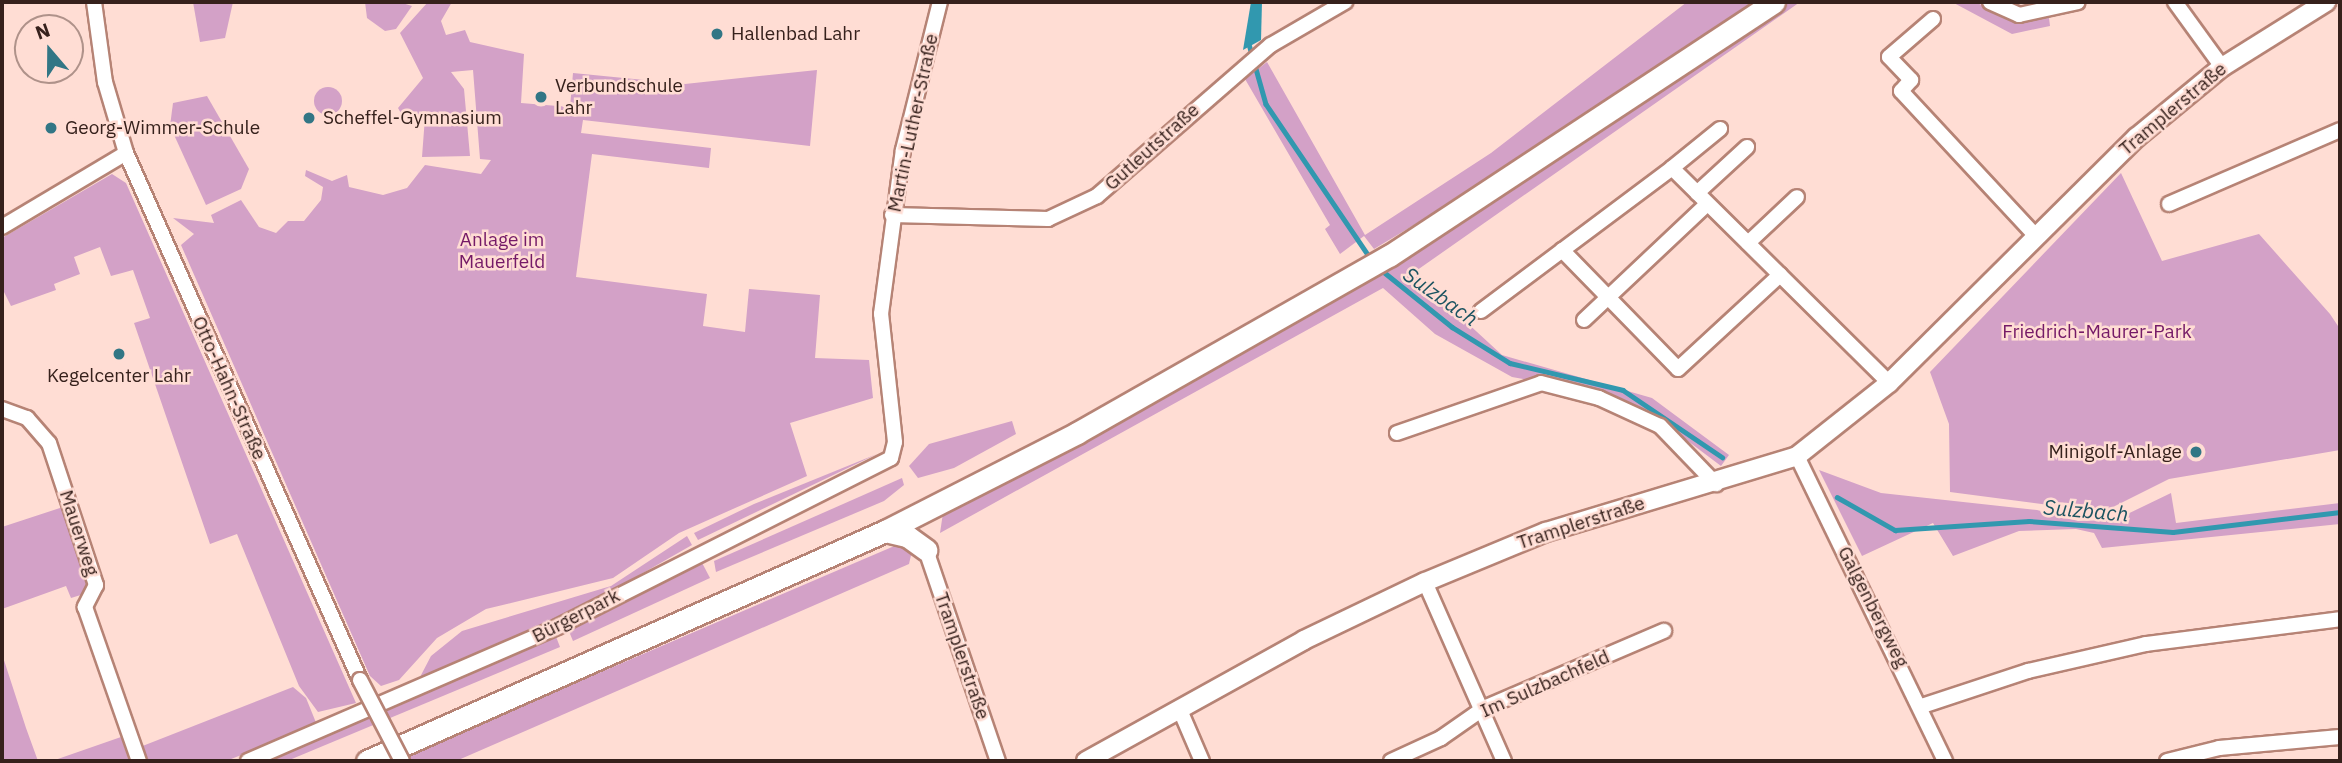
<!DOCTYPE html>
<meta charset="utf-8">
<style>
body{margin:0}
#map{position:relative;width:2342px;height:763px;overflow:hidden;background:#ffddd4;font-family:"IBM Plex Sans",sans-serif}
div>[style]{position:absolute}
.green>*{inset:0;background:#d3a1c7}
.round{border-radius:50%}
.water>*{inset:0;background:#3198af}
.stream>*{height:4.5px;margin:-2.25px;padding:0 2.25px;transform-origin:2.25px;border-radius:2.25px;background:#3198af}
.roads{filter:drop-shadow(2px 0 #b68375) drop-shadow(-2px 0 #b68375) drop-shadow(0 2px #b68375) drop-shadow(0 -2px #b68375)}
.minor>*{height:14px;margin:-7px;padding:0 7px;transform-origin:7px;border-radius:7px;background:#fff}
.tertiary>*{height:18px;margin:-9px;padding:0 9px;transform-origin:9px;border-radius:9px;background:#fff}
.primary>*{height:21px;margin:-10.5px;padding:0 10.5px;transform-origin:10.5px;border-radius:10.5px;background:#fff}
.bridges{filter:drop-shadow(2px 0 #b68375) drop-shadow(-2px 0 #b68375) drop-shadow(0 2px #b68375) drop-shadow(0 -2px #b68375)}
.minor-bridge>*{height:14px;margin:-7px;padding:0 7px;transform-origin:7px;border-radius:7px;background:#fff}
.dots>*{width:19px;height:19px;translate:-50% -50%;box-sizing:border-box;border:4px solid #ffddd4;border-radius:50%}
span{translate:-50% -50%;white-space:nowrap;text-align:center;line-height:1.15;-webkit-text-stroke:5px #ffddd4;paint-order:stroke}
.poi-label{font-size:19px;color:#36211c}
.left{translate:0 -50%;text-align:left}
.right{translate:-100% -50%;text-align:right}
.street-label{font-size:19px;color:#36211c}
.park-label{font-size:19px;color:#751a67}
.water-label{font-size:21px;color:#1c5461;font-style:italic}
.frame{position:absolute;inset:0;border:4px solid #36211c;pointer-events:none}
.north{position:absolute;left:14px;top:14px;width:70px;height:70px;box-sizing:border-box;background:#ffddd4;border:2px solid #af928a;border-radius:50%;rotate:340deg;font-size:19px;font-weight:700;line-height:28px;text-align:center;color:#36211c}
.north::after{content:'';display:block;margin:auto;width:24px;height:32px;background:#327685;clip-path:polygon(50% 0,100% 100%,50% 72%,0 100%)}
</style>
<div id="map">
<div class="green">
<div style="clip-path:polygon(193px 2px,233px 2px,225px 38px,200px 42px)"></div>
<div style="clip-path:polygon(365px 2px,399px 2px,412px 6px,396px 29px,385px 31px,367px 18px)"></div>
<div style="clip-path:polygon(428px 2px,452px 2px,441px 21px,446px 35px,465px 30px,470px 42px,524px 54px,521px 103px,570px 107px,573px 73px,685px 84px,817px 70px,810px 146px,583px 120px,581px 133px,711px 148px,709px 168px,592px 154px,576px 277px,707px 294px,703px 326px,745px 332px,749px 289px,820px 295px,815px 358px,869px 360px,873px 398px,790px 423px,807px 476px,679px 533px,613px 578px,486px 609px,437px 638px,399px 680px,381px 686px,370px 676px,181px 245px,194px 234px,173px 218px,214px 223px,211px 215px,241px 200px,259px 227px,276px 233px,288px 221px,304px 221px,321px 200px,323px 187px,305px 176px,306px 170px,332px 181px,347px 175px,349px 187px,383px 195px,407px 188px,425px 165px,481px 174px,491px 160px,480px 159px,473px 70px,451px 72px,464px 89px,470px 156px,422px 157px,425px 117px,402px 115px,398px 108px,423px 78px,400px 33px)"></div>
<div style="clip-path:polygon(1687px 2px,1754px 2px,1482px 184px,1374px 249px,1364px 236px,1340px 254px,1325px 229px,1330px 225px,1245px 79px,1267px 62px,1365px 235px,1491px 153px)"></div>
<div style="clip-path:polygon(1784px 2px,1800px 2px,1413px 273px,1502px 355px,1652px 398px,1729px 455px,1721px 466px,1648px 411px,1603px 393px,1512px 377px,1435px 334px,1383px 288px,940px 533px,943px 513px,1295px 324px,1461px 224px)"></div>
<div style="clip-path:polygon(1952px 2px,1975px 2px,2016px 21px,2049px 18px,2050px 26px,2012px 34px)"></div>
<div class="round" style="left:314px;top:87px;width:28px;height:28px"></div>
<div style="clip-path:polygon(207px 96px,249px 169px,241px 189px,206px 205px,170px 126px,173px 103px)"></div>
<div style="clip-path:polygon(2121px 173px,2162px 261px,2259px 234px,2330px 314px,2338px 326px,2340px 450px,2169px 479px,2103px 512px,1950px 492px,1949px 424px,1930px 372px)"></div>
<div style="clip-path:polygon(112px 174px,126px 183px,356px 703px,318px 712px,299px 686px,237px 534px,210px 544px,134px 323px,150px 318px,133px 270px,111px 276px,100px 247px,74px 257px,80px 274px,54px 284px,56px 290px,11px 306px,2px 288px,2px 238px)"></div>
<div style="clip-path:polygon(1012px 421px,1016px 434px,954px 468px,918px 478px,909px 466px,929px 444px)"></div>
<div style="clip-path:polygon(877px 454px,698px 540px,694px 533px,754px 504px)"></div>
<div style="clip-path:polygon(1819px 470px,1881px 493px,2037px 510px,2078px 521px,2115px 520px,2171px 493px,2176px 523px,2340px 503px,2340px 524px,2102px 548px,2094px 533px,2076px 529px,2019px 531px,1953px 556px,1933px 523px,1862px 556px)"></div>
<div style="clip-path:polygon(902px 478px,904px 485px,884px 501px,716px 572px,714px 561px)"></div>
<div style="clip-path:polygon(63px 507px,91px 585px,87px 593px,71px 598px,66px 586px,2px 609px,2px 527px)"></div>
<div style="clip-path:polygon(687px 536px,692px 545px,573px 613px,419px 679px,431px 656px,462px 631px,611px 586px)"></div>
<div style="clip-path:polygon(899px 544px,912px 551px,909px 564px,456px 761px,394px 761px)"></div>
<div style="clip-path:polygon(699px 557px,710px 578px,573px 641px,568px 629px)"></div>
<div style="clip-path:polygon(555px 634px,560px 647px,287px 761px,263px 761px)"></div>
<div style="clip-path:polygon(2px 654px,26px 728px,38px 761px,2px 761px)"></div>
<div style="clip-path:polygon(293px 687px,306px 698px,317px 725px,226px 761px,144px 761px,140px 747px)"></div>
<div style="clip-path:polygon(121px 737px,129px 761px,52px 761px)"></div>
</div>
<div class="water">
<div style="clip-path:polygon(1251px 2px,1262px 2px,1261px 40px,1243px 50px)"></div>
</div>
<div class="stream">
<div style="left:1249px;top:44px;width:62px;rotate:74.2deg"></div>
<div style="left:1266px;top:104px;width:187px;rotate:55.9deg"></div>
<div style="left:1379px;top:268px;width:94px;rotate:38.9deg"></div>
<div style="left:1452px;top:327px;width:68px;rotate:31.8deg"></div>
<div style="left:1510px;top:363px;width:116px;rotate:13.4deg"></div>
<div style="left:1623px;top:390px;width:120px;rotate:34.1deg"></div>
<div style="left:1837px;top:497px;width:67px;rotate:29.6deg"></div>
<div style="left:1895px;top:530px;width:134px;rotate:-3.8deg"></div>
<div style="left:2029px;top:521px;width:144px;rotate:4.4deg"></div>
<div style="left:2173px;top:532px;width:168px;rotate:-6.8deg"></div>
</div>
<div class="roads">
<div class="minor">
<div style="left:94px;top:2px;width:81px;rotate:82.2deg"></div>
<div style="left:105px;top:82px;width:74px;rotate:73.5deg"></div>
<div style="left:126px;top:153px;width:577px;rotate:66.06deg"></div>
<div style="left:1990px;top:2px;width:32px;rotate:24deg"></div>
<div style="left:2019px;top:15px;width:60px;rotate:-12.4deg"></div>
<div style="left:2175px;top:2px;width:80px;rotate:54.1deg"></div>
<div style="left:1933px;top:19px;width:58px;rotate:139.2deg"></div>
<div style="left:1889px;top:57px;width:32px;rotate:46deg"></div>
<div style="left:1911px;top:80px;width:15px;rotate:132deg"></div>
<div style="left:1901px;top:91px;width:197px;rotate:47.1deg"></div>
<div style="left:1672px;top:168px;width:62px;rotate:-39.1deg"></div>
<div style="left:1697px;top:193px;width:68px;rotate:-42.6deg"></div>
<div style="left:2169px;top:204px;width:186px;rotate:-23.4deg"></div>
<div style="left:892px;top:215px;width:156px;rotate:1.5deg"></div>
<div style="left:1048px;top:219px;width:54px;rotate:-25.1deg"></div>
<div style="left:1097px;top:196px;width:230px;rotate:-41deg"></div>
<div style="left:1271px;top:45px;width:86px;rotate:-30.2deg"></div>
<div style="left:2px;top:227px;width:144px;rotate:-30.8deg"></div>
<div style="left:1748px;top:243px;width:67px;rotate:-43.2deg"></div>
<div style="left:1562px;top:250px;width:166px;rotate:45.7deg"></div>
<div style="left:1678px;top:369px;width:139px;rotate:-42.7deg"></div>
<div style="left:1481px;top:311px;width:239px;rotate:-36.8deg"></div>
<div style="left:1672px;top:168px;width:305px;rotate:44.7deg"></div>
<div style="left:1584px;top:320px;width:169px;rotate:-43.3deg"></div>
<div style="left:2px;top:409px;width:27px;rotate:20deg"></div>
<div style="left:27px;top:418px;width:33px;rotate:49deg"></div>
<div style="left:49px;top:443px;width:150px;rotate:71.7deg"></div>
<div style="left:96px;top:585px;width:25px;rotate:117deg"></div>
<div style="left:85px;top:607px;width:163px;rotate:70.7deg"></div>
<div style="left:1397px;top:433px;width:152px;rotate:-19.1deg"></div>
<div style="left:1541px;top:383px;width:60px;rotate:14.5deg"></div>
<div style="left:1599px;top:398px;width:67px;rotate:24.7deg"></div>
<div style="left:1660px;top:426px;width:81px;rotate:46deg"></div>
<div style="left:1797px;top:456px;width:339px;rotate:64.1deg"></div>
<div style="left:926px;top:550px;width:223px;rotate:71.2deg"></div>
<div style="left:1425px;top:582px;width:196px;rotate:66.2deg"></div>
<div style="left:1922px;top:706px;width:112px;rotate:-18.3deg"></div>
<div style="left:2028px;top:671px;width:121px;rotate:-12.9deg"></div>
<div style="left:2146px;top:644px;width:196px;rotate:-7.3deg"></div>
<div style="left:1180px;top:710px;width:56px;rotate:66.7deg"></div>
<div style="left:248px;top:761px;width:337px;rotate:-23.4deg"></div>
<div style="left:557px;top:627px;width:374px;rotate:-26.8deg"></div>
<div style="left:891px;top:458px;width:16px;rotate:-76deg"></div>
<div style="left:895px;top:442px;width:129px;rotate:-96.2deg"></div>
<div style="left:881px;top:314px;width:165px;rotate:-82.4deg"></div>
<div style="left:903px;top:150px;width:153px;rotate:-76deg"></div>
<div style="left:1391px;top:761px;width:55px;rotate:-24.7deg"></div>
<div style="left:1441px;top:738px;width:52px;rotate:-34.9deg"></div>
<div style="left:1484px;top:708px;width:196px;rotate:-23.2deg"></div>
<div style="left:2167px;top:761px;width:54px;rotate:-14deg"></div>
<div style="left:2219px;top:748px;width:121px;rotate:-5.2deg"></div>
</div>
<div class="tertiary">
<div style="left:1086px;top:761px;width:249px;rotate:-29deg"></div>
<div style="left:1304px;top:640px;width:134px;rotate:-25.6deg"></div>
<div style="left:1425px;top:582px;width:131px;rotate:-22.5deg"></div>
<div style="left:1546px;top:532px;width:262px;rotate:-16.8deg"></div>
<div style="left:1797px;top:456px;width:117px;rotate:-38.4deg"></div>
<div style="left:1889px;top:383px;width:349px;rotate:-44.8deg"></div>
<div style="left:2137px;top:137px;width:110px;rotate:-39.5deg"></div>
<div style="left:2222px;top:67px;width:123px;rotate:-32deg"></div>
</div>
<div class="primary">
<div style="left:885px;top:531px;width:23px;rotate:13deg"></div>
<div style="left:907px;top:536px;width:24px;rotate:36deg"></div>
<div style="left:367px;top:761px;width:567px;rotate:-23.94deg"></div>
<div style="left:885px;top:531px;width:216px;rotate:-27deg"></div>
<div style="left:1077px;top:433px;width:359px;rotate:-29.6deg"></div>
<div style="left:1389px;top:256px;width:461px;rotate:-33.4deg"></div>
</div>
</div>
<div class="bridges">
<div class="minor-bridge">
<div style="left:360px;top:680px;width:91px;rotate:62.6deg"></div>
</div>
</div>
<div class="dots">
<div style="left:717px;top:34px;background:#327685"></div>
<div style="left:541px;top:97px;background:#327685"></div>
<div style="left:309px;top:118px;background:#327685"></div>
<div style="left:51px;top:128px;background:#327685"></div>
<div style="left:119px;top:354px;background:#327685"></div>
<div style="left:2196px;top:452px;background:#327685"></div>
</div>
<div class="poi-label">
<span class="left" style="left:731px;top:34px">Hallenbad Lahr</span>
<span class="left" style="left:555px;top:97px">Verbundschule<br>Lahr</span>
<span class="left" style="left:323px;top:118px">Scheffel-Gymnasium</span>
<span class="left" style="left:65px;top:128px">Georg-Wimmer-Schule</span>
<span style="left:119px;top:376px">Kegelcenter Lahr</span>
<span class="right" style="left:2182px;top:452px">Minigolf-Anlage</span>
</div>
<div class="street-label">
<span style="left:2173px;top:109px;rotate:-40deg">Tramplerstraße</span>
<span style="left:913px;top:123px;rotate:-78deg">Martin-Luther-Straße</span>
<span style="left:1152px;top:147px;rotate:-42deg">Gutleutstraße</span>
<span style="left:229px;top:388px;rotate:66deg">Otto-Hahn-Straße</span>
<span style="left:1581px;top:523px;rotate:-18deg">Tramplerstraße</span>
<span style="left:79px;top:533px;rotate:72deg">Mauerweg</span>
<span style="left:1873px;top:607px;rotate:63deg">Galgenbergweg</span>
<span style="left:576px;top:616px;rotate:-27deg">Bürgerpark</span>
<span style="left:962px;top:656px;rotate:71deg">Tramplerstraße</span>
<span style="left:1545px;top:684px;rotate:-24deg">Im Sulzbachfeld</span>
</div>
<div class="park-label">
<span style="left:502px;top:251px">Anlage im<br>Mauerfeld</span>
<span style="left:2097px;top:332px">Friedrich-Maurer-Park</span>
</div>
<div class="water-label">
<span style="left:1441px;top:296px;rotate:35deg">Sulzbach</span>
<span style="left:2086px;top:510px;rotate:5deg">Sulzbach</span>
</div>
<div class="frame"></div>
<div class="north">N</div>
</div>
